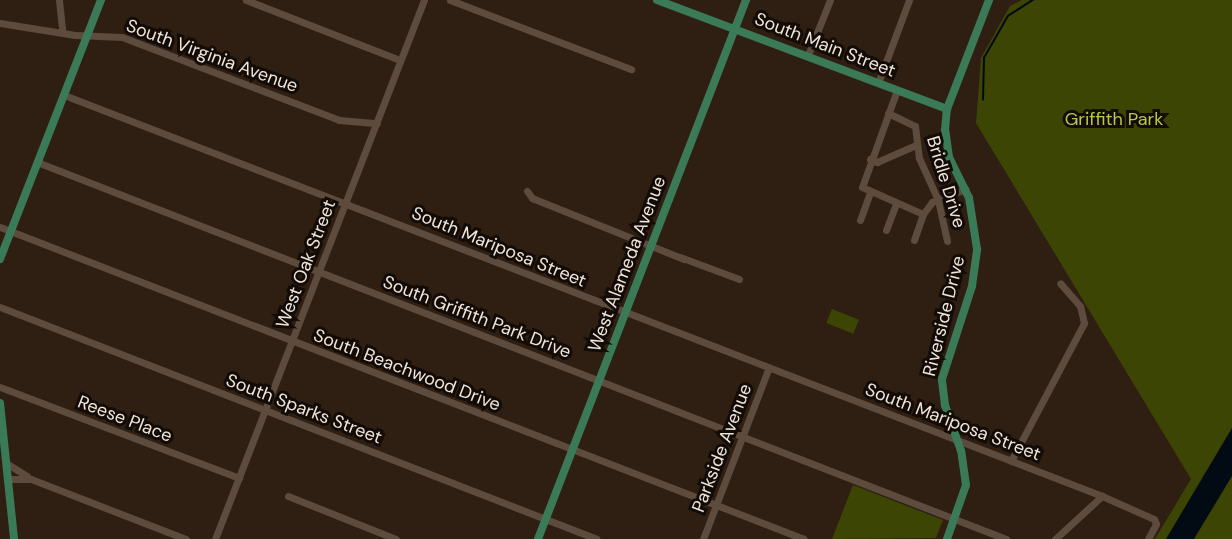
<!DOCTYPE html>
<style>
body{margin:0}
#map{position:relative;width:1232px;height:539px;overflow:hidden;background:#2f1f13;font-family:"DM Sans",sans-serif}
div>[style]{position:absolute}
.green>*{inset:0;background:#3d4504;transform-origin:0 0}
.water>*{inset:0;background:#020a13}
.stream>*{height:1.5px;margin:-0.75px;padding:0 0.75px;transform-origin:0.75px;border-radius:0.75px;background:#020a13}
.minor>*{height:7px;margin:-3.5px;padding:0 3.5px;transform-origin:3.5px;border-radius:3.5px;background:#5d4b3d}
.major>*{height:8px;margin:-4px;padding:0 4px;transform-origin:4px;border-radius:4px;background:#3a7a57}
span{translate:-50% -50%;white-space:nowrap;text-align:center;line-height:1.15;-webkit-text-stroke:6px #120b06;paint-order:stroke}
.street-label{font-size:18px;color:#f0e5dd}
.park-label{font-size:18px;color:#b8cb45}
</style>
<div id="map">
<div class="green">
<div style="clip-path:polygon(1022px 0,1232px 0,1232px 539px,1155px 539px,1191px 479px,976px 123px,981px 58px,1010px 6px)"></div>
<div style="left:832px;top:309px;width:29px;height:15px;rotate:22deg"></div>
<div style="clip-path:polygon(853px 485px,943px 520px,936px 538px,832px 539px)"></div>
</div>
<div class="water">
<div style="clip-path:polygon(1232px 428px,1232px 476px,1194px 539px,1166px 539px)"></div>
</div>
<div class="stream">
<div style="left:983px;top:100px;width:42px;rotate:-88.6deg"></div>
<div style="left:984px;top:58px;width:48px;rotate:-60.3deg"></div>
<div style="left:1008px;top:16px;width:30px;rotate:-33deg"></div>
</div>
<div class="minor">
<div style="left:59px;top:0;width:31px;rotate:84deg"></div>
<div style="left:246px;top:0;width:165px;rotate:21.3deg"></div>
<div style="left:450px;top:0;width:194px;rotate:20.9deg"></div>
<div style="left:0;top:23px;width:76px;rotate:9.1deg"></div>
<div style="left:75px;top:35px;width:47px;rotate:2.4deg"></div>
<div style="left:122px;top:37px;width:232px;rotate:20.9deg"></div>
<div style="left:339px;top:120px;width:38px;rotate:5deg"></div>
<div style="left:808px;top:55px;width:59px;rotate:-68.2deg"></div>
<div style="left:878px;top:83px;width:89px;rotate:-69.5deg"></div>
<div style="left:897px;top:90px;width:103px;rotate:109.8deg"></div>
<div style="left:862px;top:187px;width:67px;rotate:23.9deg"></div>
<div style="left:923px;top:214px;width:15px;rotate:-53deg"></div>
<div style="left:932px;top:202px;width:36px;rotate:-21deg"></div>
<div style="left:64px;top:95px;width:1113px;rotate:21.12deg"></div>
<div style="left:1102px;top:496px;width:57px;rotate:23.9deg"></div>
<div style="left:1154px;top:519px;width:5px;rotate:68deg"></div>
<div style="left:1156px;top:524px;width:17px;rotate:118deg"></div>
<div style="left:888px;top:113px;width:30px;rotate:26deg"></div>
<div style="left:915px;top:126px;width:32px;rotate:83deg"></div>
<div style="left:919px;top:158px;width:46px;rotate:65.7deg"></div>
<div style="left:938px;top:200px;width:42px;rotate:77.6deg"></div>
<div style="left:870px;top:159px;width:8px;rotate:23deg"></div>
<div style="left:877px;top:162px;width:43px;rotate:-23.6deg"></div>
<div style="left:37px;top:162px;width:1040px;rotate:21.26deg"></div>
<div style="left:527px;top:191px;width:9px;rotate:54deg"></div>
<div style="left:532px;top:198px;width:164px;rotate:21.9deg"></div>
<div style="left:860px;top:220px;width:29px;rotate:-70deg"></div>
<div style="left:0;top:227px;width:862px;rotate:21.21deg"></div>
<div style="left:886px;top:230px;width:28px;rotate:-69deg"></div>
<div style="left:914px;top:240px;width:28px;rotate:-71deg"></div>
<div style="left:680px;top:257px;width:63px;rotate:20.4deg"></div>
<div style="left:0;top:307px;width:640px;rotate:21.24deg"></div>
<div style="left:0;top:387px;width:256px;rotate:20.8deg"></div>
<div style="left:1011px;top:461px;width:156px;rotate:-62.1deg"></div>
<div style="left:1084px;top:323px;width:17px;rotate:-103deg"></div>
<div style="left:1080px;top:306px;width:30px;rotate:-131deg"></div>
<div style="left:6px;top:463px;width:25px;rotate:32deg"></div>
<div style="left:7px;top:479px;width:24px"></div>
<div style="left:31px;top:479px;width:166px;rotate:21.2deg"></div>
<div style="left:288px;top:496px;width:116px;rotate:21.7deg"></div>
<div style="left:215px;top:539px;width:578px;rotate:-68.81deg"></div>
<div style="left:703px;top:539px;width:184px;rotate:-69deg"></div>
<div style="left:1055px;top:539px;width:64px;rotate:-42.5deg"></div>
</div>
<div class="major">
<div style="left:657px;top:0;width:310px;rotate:20.6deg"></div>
<div style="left:0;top:259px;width:278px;rotate:-68.7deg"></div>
<div style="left:0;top:403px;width:137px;rotate:84.1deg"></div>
<div style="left:538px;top:539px;width:578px;rotate:-68.9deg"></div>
<div style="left:947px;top:539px;width:57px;rotate:-70.6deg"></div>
<div style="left:966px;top:485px;width:34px;rotate:-98deg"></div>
<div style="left:961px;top:451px;width:49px;rotate:-109.2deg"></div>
<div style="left:945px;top:405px;width:26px;rotate:-97deg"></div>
<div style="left:942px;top:379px;width:98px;rotate:-72.1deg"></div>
<div style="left:972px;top:286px;width:37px;rotate:-82deg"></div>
<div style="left:977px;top:249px;width:52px;rotate:-98.9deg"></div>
<div style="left:969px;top:198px;width:46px;rotate:-116deg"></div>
<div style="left:949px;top:157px;width:27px;rotate:-98deg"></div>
<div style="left:945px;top:130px;width:21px;rotate:-85deg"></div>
<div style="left:947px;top:109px;width:117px;rotate:-68.9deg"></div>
</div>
<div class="street-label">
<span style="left:825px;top:45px;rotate:21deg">South Main Street</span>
<span style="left:212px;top:56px;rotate:20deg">South Virginia Avenue</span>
<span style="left:946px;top:182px;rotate:73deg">Bridle Drive</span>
<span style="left:499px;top:247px;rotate:22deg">South Mariposa Street</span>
<span style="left:306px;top:264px;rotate:-69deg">West Oak Street</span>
<span style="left:627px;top:264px;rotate:-69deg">West Alameda Avenue</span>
<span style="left:944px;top:316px;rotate:-76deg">Riverside Drive</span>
<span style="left:477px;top:317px;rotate:21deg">South Griffith Park Drive</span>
<span style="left:407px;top:370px;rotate:21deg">South Beachwood Drive</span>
<span style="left:304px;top:409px;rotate:21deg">South Sparks Street</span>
<span style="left:125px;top:419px;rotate:21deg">Reese Place</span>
<span style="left:953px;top:422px;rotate:21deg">South Mariposa Street</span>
<span style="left:722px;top:448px;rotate:-69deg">Parkside Avenue</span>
</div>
<div class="park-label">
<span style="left:1114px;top:119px">Griffith Park</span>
</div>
</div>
